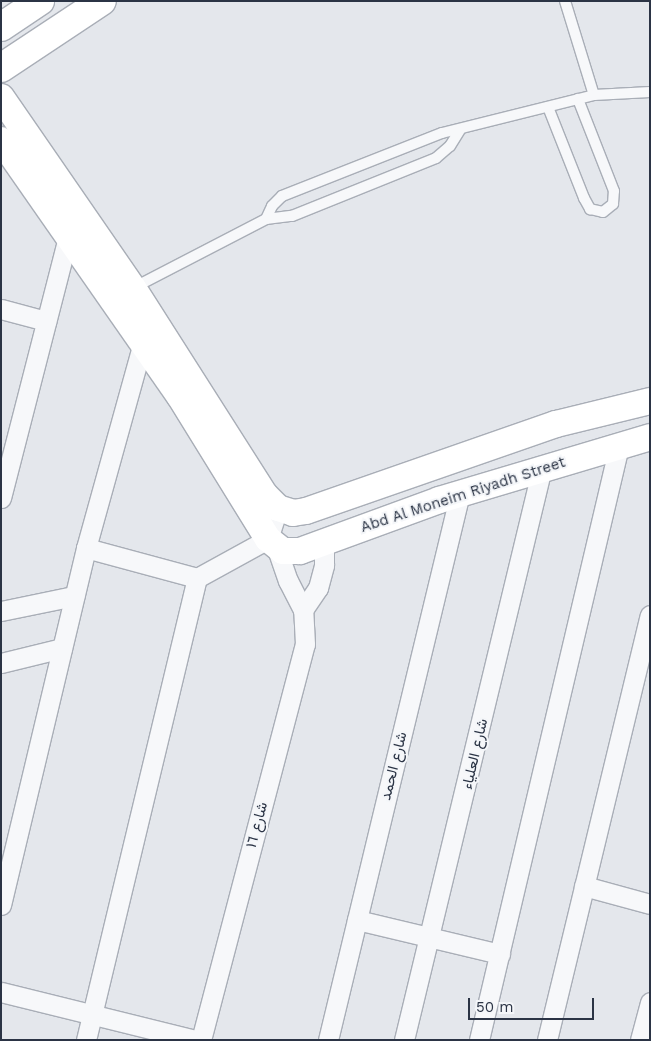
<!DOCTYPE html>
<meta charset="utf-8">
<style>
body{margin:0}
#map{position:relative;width:651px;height:1041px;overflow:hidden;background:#e4e7ec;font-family:"Work Sans",Vazirmatn,sans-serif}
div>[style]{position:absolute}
.roads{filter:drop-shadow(1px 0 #a9aeb7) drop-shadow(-1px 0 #a9aeb7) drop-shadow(0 1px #a9aeb7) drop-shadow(0 -1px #a9aeb7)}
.service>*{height:10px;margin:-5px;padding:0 5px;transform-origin:5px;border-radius:5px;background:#f7f8fa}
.minor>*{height:19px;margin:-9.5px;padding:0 9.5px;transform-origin:9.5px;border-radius:9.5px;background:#f7f8fa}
.secondary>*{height:26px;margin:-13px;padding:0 13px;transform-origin:13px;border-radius:13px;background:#fff}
.primary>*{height:28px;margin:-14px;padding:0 14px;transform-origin:14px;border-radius:14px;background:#fff}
span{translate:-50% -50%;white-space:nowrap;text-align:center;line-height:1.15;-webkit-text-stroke:4px #f4f6f9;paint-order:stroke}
.street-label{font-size:15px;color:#2b3445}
.frame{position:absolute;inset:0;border:2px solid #2b3445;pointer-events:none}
.scale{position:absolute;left:468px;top:998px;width:126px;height:22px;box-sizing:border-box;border:2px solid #2b3445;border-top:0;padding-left:6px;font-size:15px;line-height:18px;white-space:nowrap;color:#2b3445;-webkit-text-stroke:4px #f4f6f9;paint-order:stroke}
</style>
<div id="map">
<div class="roads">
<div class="service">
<div style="left:565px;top:1px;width:98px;rotate:72.9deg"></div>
<div style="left:548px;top:107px;width:98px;rotate:68.4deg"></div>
<div style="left:584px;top:198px;width:13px;rotate:61deg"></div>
<div style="left:590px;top:209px;width:13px;rotate:13deg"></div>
<div style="left:603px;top:212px;width:13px;rotate:-39deg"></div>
<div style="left:613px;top:204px;width:13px;rotate:-86deg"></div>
<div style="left:614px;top:191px;width:99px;rotate:-111.4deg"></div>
<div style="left:266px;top:219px;width:14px;rotate:-65deg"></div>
<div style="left:272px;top:206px;width:14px;rotate:-45deg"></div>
<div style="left:282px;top:196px;width:172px;rotate:-21.5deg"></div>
<div style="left:442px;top:133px;width:157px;rotate:-14deg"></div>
<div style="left:594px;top:95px;width:56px;rotate:-3.1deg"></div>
<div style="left:133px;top:288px;width:150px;rotate:-27.4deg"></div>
<div style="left:266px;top:219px;width:26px;rotate:-7deg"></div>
<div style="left:292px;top:216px;width:155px;rotate:-21.9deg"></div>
<div style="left:436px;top:158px;width:18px;rotate:-41deg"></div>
<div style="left:450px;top:146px;width:19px;rotate:-58deg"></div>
</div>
<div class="minor">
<div style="left:1px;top:309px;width:47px;rotate:14.9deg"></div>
<div style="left:1px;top:498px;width:269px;rotate:-75.6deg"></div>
<div style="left:86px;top:548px;width:115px;rotate:15.1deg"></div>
<div style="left:197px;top:578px;width:81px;rotate:-28.8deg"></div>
<div style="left:268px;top:539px;width:33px;rotate:-72deg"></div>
<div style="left:303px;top:610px;width:27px;rotate:-56deg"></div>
<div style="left:318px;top:588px;width:24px;rotate:-75deg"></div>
<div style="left:324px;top:565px;width:22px;rotate:-90deg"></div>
<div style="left:1px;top:611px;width:75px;rotate:-11.6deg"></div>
<div style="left:1px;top:663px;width:63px;rotate:-13.8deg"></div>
<div style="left:584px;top:886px;width:68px;rotate:15.3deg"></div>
<div style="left:1px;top:905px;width:367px;rotate:-76.6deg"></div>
<div style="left:86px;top:548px;width:214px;rotate:-74.5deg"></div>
<div style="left:357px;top:920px;width:147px;rotate:13.4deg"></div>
<div style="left:1px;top:992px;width:200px;rotate:13.9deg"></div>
<div style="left:86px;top:1040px;width:475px;rotate:-76.5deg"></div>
<div style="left:201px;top:1040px;width:409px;rotate:-75.3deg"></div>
<div style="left:305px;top:644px;width:34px;rotate:-93deg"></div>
<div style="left:303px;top:610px;width:33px;rotate:-117deg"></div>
<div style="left:288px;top:581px;width:34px;rotate:-109deg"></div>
<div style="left:328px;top:1040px;width:563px;rotate:-76.43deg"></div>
<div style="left:404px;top:1040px;width:588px;rotate:-76.44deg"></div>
<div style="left:479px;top:1040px;width:610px;rotate:-76.74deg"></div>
<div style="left:547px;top:1040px;width:437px;rotate:-76.4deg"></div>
<div style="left:640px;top:1040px;width:39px;rotate:-75deg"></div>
</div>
<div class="secondary">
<div style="left:1px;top:97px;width:232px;rotate:55.4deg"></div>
<div style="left:133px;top:288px;width:246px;rotate:57.5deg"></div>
<div style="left:265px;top:495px;width:18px;rotate:45deg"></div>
<div style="left:278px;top:508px;width:16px;rotate:18deg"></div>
<div style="left:293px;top:513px;width:13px;rotate:-9deg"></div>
<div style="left:306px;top:511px;width:265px;rotate:-19.2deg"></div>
<div style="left:556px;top:424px;width:97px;rotate:-13.7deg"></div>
<div style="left:1px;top:140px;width:311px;rotate:55.1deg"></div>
<div style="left:179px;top:395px;width:169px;rotate:58.3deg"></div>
<div style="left:268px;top:539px;width:19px;rotate:39deg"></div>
<div style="left:283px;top:551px;width:17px"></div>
<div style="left:300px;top:551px;width:148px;rotate:-20.1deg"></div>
<div style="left:439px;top:500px;width:220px;rotate:-16.6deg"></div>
</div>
<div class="primary">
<div style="left:1px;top:27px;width:47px;rotate:-33.7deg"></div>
<div style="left:1px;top:68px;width:121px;rotate:-33.6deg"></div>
</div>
</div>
<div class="street-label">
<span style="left:463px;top:495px;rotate:-18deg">Abd Al Moneim Riyadh Street</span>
<span style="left:475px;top:754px;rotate:-77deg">شارع العلياء</span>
<span style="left:394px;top:766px;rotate:-76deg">شارع الحمد</span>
<span style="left:257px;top:825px;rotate:-75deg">شارع ١٦</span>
</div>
<div class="frame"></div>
<div class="scale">50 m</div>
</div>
